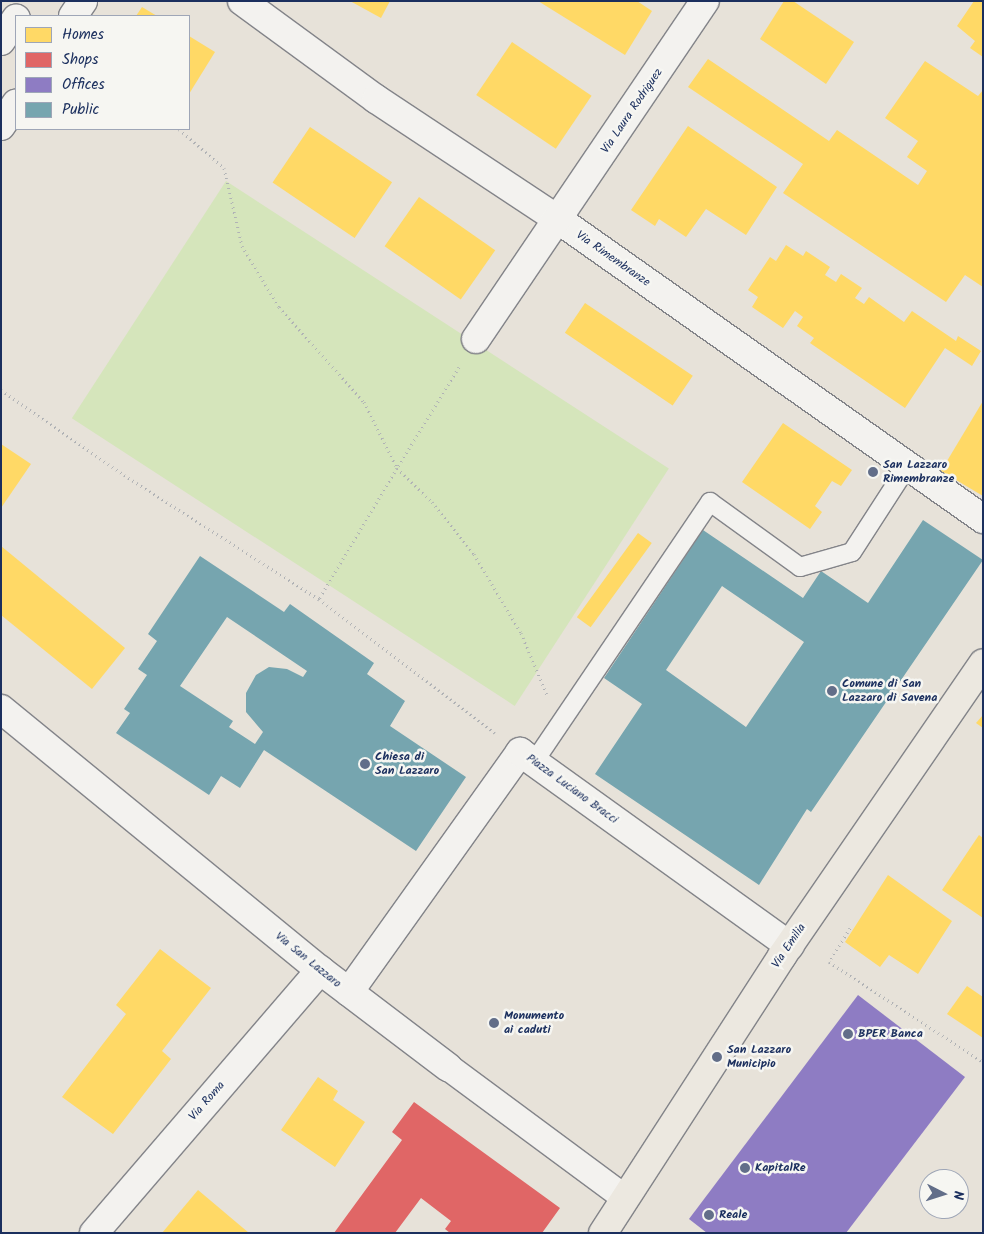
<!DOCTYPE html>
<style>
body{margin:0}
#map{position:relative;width:984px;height:1234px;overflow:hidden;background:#e7e2d9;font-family:Kalam,sans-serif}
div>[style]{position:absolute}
.green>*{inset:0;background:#d5e5bb;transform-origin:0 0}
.homes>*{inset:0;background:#ffd966;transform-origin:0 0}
.shops>*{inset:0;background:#e06666}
.offices>*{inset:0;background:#8e7cc3}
.public>*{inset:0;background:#76a5af}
.path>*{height:3px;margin-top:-1.5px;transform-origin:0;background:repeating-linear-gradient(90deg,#b0b2b5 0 1px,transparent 0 5px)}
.roads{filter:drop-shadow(1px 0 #838489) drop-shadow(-1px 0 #838489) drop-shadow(0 1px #838489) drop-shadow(0 -1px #838489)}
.service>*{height:18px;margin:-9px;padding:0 9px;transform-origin:9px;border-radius:9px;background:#f3f2ef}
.pedestrian>*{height:26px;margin:-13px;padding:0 13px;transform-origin:13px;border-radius:13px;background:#f3f2ef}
.minor>*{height:28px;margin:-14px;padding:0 14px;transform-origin:14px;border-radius:14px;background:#f3f2ef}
.primary>*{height:28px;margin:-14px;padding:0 14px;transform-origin:14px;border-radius:14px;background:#ece8e0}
.dots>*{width:14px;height:14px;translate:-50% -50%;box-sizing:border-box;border:2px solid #f6f6f2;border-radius:50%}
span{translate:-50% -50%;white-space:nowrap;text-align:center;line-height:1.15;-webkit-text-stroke:5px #f6f6f2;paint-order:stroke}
.street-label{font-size:12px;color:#1b2f5e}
.poi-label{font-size:12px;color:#1b2f5e;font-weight:700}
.left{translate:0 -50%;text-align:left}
.frame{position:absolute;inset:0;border:2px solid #1b2f5e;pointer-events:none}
.legend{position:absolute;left:15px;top:15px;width:175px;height:115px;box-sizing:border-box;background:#f6f6f2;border:1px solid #9ea6b7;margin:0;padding:6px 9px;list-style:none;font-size:15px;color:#1b2f5e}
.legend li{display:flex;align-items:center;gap:10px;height:25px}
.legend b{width:25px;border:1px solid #9ea6b7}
.north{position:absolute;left:919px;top:1169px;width:50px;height:50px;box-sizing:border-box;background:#f6f6f2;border:1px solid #9ea6b7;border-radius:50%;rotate:95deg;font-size:14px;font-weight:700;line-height:20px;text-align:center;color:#1b2f5e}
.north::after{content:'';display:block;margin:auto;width:18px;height:22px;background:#626e89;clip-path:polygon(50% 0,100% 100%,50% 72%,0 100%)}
</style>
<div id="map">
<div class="green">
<div style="left:226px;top:181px;width:528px;height:283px;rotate:33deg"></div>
</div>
<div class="homes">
<div style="clip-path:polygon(350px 1px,390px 1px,381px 18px)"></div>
<div style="clip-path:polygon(538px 1px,637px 1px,652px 11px,625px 55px)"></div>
<div style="clip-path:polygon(784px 1px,793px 1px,854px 42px,826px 84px,760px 39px)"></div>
<div style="clip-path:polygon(974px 1px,983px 1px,983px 57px,970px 48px,975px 41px,957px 26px)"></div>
<div style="clip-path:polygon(142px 7px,157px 16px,136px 16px)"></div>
<div style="clip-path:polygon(189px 36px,215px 52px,189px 94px)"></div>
<div style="left:512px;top:42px;width:96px;height:64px;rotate:34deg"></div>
<div style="clip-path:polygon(708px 59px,829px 141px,837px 130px,918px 185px,927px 171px,907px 157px,918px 141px,885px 118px,925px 61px,978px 96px,983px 90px,983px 287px,965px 275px,946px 302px,783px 193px,803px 164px,688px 87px)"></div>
<div style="clip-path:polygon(688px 126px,777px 187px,746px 235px,706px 209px,686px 237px,659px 219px,655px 226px,631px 210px)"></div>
<div style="left:310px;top:127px;width:99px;height:67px;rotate:34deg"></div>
<div style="left:419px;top:197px;width:93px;height:60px;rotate:35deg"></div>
<div style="clip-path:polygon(786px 245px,803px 256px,806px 251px,830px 267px,825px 275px,836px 282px,841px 274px,862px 288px,855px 298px,864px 304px,869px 297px,904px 322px,912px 311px,956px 341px,958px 336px,981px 351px,972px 366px,945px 348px,905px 408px,810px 343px,814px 338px,797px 326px,803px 317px,795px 311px,783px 328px,752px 307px,758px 297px,748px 290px,770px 257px,776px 261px)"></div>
<div style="left:585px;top:303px;width:130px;height:36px;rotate:34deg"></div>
<div style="clip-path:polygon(983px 401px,983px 496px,941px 471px)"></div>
<div style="clip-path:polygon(783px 423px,852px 470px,841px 486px,832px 481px,815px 506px,822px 512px,810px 529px,742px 482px)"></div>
<div style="clip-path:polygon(1px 444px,31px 464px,1px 508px)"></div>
<div style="left:638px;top:533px;width:17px;height:104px;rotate:36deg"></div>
<div style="clip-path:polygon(1px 546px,125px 648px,92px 689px,1px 615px)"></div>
<div style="clip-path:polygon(983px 715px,983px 728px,976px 723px)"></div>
<div style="clip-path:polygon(979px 835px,983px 838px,983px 918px,942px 890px)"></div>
<div style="clip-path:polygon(888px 875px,952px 921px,918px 974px,889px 955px,880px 967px,845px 942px)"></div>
<div style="clip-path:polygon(160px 949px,211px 988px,162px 1051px,171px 1059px,113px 1134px,62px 1097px,126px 1014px,116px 1005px)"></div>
<div style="clip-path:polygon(967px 986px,983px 997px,983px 1038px,947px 1014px)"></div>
<div style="clip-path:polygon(318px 1077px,338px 1091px,333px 1100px,365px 1122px,335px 1167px,281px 1130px)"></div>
<div style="clip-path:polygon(198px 1190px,249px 1233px,162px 1233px)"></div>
</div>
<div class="shops">
<div style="clip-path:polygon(414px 1102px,560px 1208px,542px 1233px,450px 1233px,445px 1229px,451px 1221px,421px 1198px,395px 1233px,334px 1233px,402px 1140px,392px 1132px)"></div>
</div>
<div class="offices">
<div style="clip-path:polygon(858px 995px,965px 1077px,846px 1233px,707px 1233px,689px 1219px)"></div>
</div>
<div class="public">
<div style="clip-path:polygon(evenodd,923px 520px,983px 560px,811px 812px,807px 809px,759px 885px,595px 774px,642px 704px,604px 678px,703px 530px,803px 598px,821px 571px,868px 603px,923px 520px,722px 586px,804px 642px,746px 727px,666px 670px,722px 586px)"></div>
<div style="clip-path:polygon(evenodd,200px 556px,284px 612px,290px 604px,374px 663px,367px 674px,405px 701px,390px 726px,466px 777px,416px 851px,264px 750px,240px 788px,221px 776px,209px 795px,116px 733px,130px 713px,124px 709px,147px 675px,138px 669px,157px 641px,148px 634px,200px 556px,227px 617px,307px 671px,303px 677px,287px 669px,269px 667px,256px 675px,246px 693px,246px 712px,263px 732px,255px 744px,229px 727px,233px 721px,180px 686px,227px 617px)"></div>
</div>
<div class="path">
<div style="left:179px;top:129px;width:60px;rotate:40.9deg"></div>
<div style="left:224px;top:168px;width:80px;rotate:77deg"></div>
<div style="left:242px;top:246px;width:71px;rotate:58.8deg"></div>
<div style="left:279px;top:307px;width:127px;rotate:48.2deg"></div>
<div style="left:364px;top:402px;width:74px;rotate:63.4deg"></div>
<div style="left:397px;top:468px;width:152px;rotate:120.8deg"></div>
<div style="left:459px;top:367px;width:119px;rotate:121.5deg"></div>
<div style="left:397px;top:468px;width:49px;rotate:44.2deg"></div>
<div style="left:432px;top:502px;width:67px;rotate:51.1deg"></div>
<div style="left:474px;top:554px;width:92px;rotate:59.3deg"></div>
<div style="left:521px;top:633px;width:67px;rotate:67.2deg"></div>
<div style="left:1px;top:390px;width:150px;rotate:34.6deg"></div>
<div style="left:124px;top:475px;width:231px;rotate:32.5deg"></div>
<div style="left:319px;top:599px;width:221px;rotate:37.3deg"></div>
<div style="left:850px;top:928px;width:40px;rotate:122deg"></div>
<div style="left:829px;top:962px;width:184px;rotate:33deg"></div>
</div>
<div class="roads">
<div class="service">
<div style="left:534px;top:762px;width:314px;rotate:-55.9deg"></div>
<div style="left:710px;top:502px;width:111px;rotate:35.8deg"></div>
<div style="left:800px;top:567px;width:54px;rotate:-16.1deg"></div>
<div style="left:852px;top:552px;width:101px;rotate:-57.1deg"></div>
</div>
<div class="pedestrian">
<div style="left:448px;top:1067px;width:220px;rotate:36.5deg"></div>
</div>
<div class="minor">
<div style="left:242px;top:1px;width:166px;rotate:36.2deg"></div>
<div style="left:376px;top:99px;width:219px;rotate:33.5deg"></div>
<div style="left:559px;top:220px;width:519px;rotate:35.19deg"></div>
<div style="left:73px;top:16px;width:18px;rotate:-56deg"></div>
<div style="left:1px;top:41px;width:27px;rotate:-56deg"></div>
<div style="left:1px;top:126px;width:27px;rotate:-56deg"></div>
<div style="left:476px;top:339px;width:408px;rotate:-55.9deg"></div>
<div style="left:1px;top:709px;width:412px;rotate:39.3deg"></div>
<div style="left:320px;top:970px;width:161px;rotate:37.2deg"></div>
<div style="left:349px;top:992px;width:295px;rotate:-54.5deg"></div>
<div style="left:520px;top:752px;width:332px;rotate:35.7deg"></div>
<div style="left:94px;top:1233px;width:347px;rotate:-49.3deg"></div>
</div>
<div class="primary">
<div style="left:603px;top:1233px;width:330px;rotate:-57.1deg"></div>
<div style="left:782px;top:956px;width:355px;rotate:-55.5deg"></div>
</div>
</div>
<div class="dots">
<div style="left:873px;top:472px;background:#626e89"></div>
<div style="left:832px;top:691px;background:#626e89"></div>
<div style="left:365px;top:764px;background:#626e89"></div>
<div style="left:494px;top:1023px;background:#626e89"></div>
<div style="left:848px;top:1034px;background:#626e89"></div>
<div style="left:717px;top:1057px;background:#626e89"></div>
<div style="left:745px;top:1168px;background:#626e89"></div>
<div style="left:709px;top:1215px;background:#626e89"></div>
</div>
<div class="street-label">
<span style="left:632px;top:111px;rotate:-56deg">Via Laura Rodriguez</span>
<span style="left:613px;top:259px;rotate:35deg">Via Rimembranze</span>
<span style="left:572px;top:789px;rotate:36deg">Piazza Luciano Bracci</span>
<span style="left:789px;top:946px;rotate:-56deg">Via Emilia</span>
<span style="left:308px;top:960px;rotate:39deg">Via San Lazzaro</span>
<span style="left:207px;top:1101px;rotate:-49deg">Via Roma</span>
</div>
<div class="poi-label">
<span class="left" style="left:883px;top:472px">San Lazzaro<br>Rimembranze</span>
<span class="left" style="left:842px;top:691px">Comune di San<br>Lazzaro di Savena</span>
<span class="left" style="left:375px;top:764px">Chiesa di<br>San Lazzaro</span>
<span class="left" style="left:504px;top:1023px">Monumento<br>ai caduti</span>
<span class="left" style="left:858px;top:1034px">BPER Banca</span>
<span class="left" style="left:727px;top:1057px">San Lazzaro<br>Municipio</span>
<span class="left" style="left:755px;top:1168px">KapitalRe</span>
<span class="left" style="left:719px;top:1215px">Reale</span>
</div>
<div class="frame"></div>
<ul class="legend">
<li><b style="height:14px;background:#ffd966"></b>Homes</li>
<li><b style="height:14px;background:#e06666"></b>Shops</li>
<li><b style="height:14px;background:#8e7cc3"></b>Offices</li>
<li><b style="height:14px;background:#76a5af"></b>Public</li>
</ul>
<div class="north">N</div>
</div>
